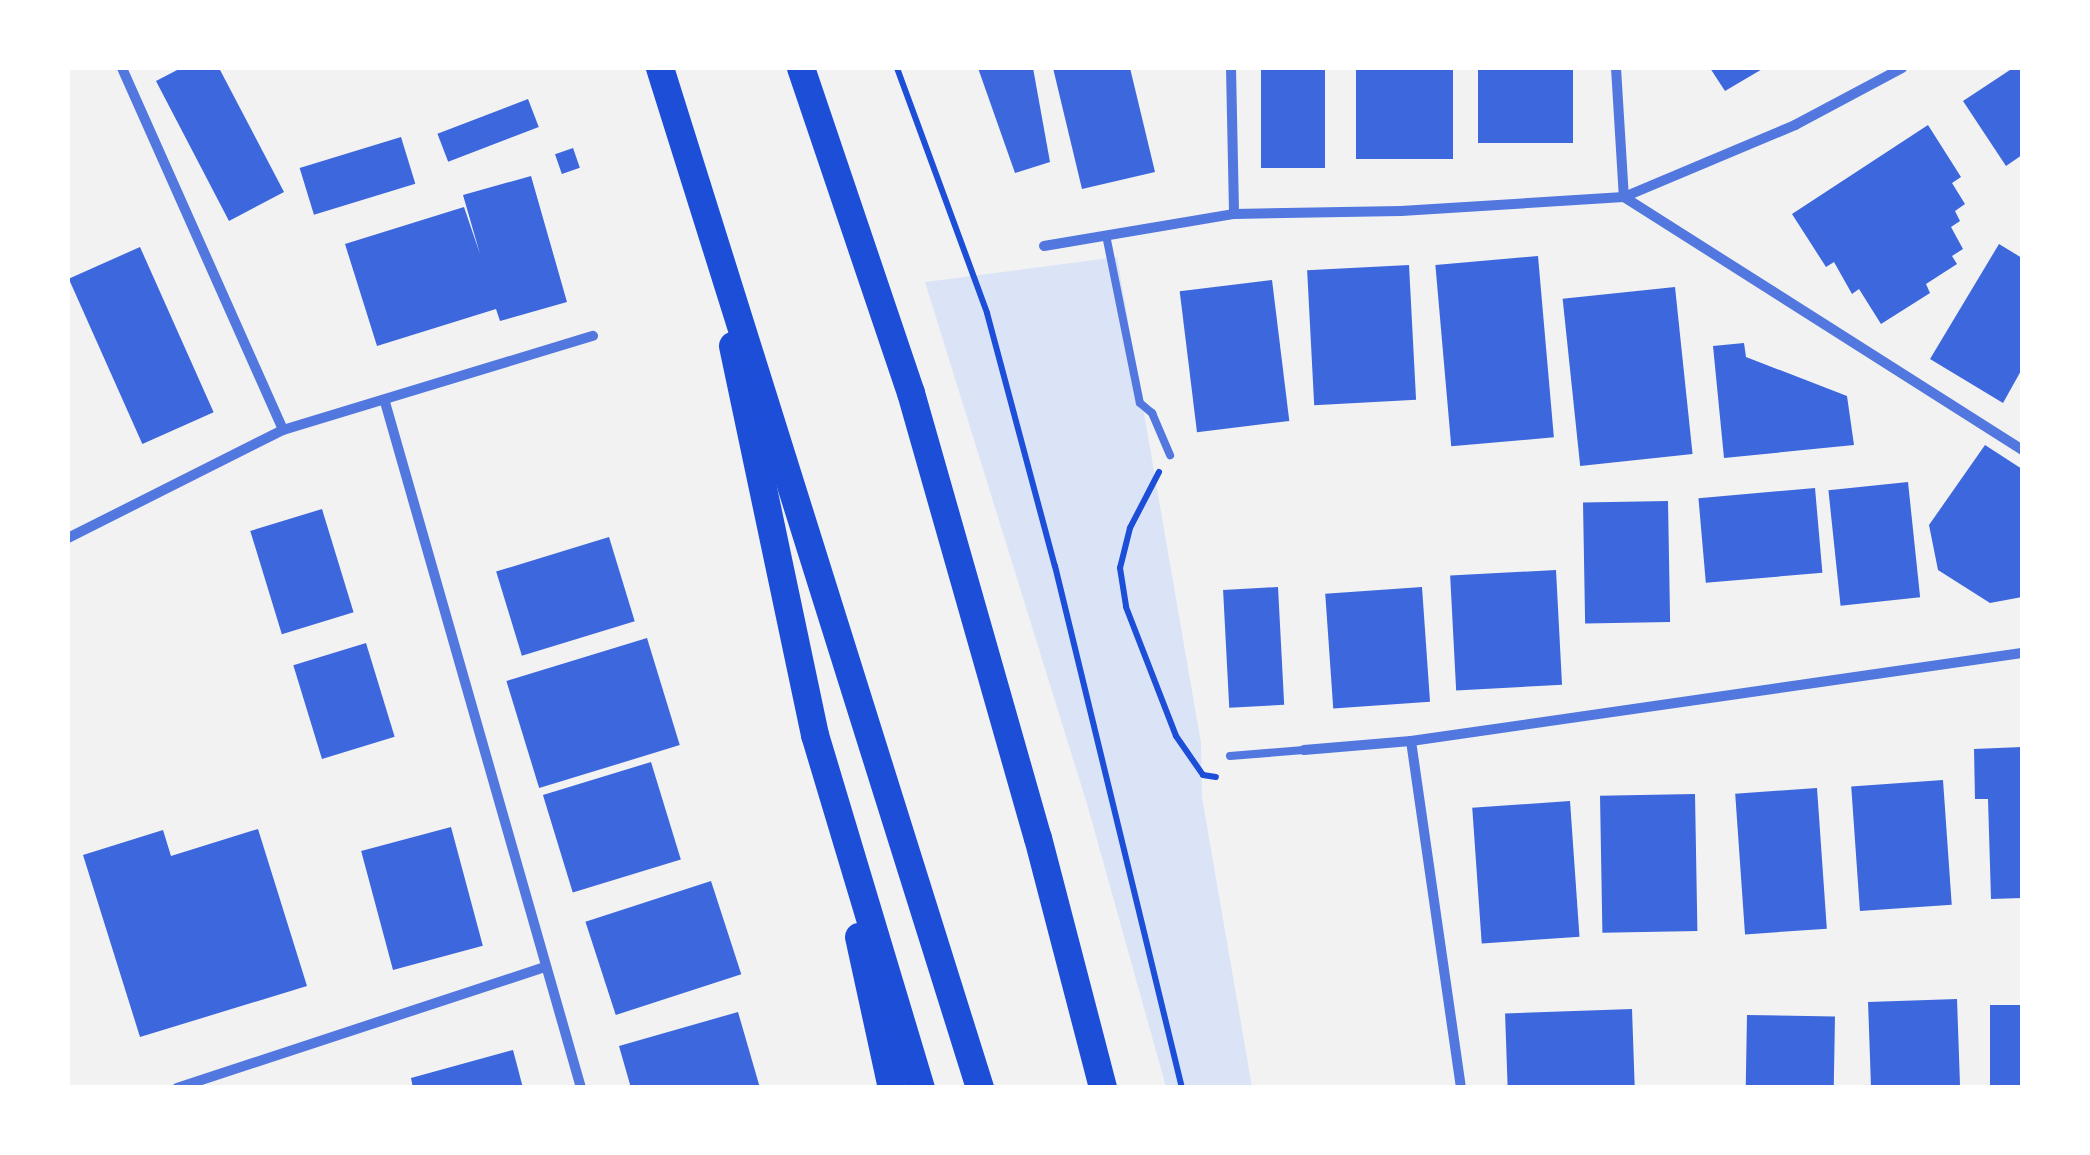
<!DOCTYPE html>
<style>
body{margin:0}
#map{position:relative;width:2090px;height:1155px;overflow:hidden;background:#f2f2f2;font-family:Poppins,sans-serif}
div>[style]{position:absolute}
.green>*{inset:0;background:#dbe4f7}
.building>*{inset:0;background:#3d67dc;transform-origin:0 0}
.path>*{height:6px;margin:-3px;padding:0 3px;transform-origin:3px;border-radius:3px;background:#1d4ed8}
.service>*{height:8px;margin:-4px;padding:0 4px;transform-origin:4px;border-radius:4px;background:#5277de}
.minor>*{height:10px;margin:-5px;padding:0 5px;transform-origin:5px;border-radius:5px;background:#5277de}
.trunk>*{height:28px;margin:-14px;padding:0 14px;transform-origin:14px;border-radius:14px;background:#1d4ed8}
span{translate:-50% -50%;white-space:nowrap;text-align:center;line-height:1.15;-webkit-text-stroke:8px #fff;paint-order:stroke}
.frame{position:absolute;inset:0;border:70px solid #fff;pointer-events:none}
</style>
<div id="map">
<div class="green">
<div style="clip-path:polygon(1117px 257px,1201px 743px,1202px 797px,1252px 1087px,1166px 1087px,1087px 804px,925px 282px)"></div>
</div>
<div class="building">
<div style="clip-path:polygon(181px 68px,219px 68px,284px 192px,229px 221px,156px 81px)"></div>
<div style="clip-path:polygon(978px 68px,1033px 68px,1050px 162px,1015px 173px)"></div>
<div style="clip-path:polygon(1053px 68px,1130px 68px,1155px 172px,1082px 189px)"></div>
<div style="left:1261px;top:68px;width:64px;height:100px"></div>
<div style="left:1356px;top:68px;width:97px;height:91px"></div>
<div style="left:1478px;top:68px;width:95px;height:75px"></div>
<div style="clip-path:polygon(1710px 68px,1764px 68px,1725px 91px)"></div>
<div style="clip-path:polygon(2013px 68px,2022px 68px,2022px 155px,2006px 166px,1963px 101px)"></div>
<div style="left:528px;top:99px;width:30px;height:97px;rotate:69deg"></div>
<div style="clip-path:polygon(1928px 125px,1961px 177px,1952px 183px,1965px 204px,1955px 211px,1960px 221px,1951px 227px,1963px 249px,1952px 256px,1957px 264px,1926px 284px,1930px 293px,1881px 324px,1859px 289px,1852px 294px,1834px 262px,1826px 267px,1792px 214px)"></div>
<div style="left:401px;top:137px;width:49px;height:106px;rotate:73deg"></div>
<div style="left:573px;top:148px;width:21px;height:19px;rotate:71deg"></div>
<div style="clip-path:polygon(531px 176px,567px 302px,500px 321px,496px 309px,377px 346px,345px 244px,464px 207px,480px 254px,463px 195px)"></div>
<div style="clip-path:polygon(1999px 244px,2022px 258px,2022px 369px,2003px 403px,1930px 359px)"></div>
<div style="left:140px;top:247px;width:181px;height:78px;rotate:66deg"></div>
<div style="left:1538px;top:256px;width:182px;height:103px;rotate:85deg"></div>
<div style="left:1409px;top:265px;width:135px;height:102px;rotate:87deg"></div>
<div style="left:1272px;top:280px;width:142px;height:93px;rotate:83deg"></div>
<div style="left:1675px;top:287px;width:168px;height:113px;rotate:84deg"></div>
<div style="clip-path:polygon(1744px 343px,1746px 357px,1847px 396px,1854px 445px,1724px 458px,1713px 346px)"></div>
<div style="clip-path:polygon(1985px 445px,2022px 469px,2022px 597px,1990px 603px,1938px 570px,1929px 525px)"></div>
<div style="left:1908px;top:482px;width:116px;height:80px;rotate:84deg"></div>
<div style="left:1815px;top:488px;width:85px;height:117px;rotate:85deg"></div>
<div style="left:1668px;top:501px;width:121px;height:85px;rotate:89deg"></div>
<div style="left:322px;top:509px;width:108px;height:75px;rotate:73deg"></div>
<div style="left:609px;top:537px;width:88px;height:118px;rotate:73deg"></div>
<div style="left:1556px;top:570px;width:115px;height:106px;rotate:87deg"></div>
<div style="left:1278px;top:587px;width:118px;height:55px;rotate:87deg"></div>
<div style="left:1422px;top:587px;width:115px;height:97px;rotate:86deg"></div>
<div style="left:647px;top:638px;width:112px;height:147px;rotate:73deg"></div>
<div style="left:366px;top:643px;width:98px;height:76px;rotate:73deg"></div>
<div style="clip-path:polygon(2022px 747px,2022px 898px,1991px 899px,1988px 799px,1975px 799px,1974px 749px)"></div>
<div style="left:651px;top:762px;width:102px;height:113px;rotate:73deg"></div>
<div style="left:1943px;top:780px;width:125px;height:92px;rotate:86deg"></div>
<div style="left:1817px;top:788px;width:141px;height:82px;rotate:86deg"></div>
<div style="left:1695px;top:794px;width:137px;height:95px;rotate:89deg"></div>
<div style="left:1570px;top:801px;width:136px;height:98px;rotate:86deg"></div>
<div style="left:451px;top:827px;width:123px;height:93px;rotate:75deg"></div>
<div style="clip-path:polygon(258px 829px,307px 986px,140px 1037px,83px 855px,163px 830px,171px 856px)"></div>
<div style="left:711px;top:881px;width:98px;height:132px;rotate:72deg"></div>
<div style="left:1957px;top:999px;width:89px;height:89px;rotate:88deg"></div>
<div style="left:1990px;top:1005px;width:32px;height:83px"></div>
<div style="left:1632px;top:1009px;width:79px;height:127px;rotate:88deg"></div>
<div style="clip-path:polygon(738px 1012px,760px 1088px,631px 1088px,619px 1046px)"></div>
<div style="left:1747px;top:1015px;width:88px;height:73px;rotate:1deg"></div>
<div style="clip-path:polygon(513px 1050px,523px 1088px,413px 1088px,411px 1078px)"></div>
</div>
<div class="path">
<div style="left:897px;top:68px;width:261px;rotate:69.8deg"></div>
<div style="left:987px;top:313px;width:262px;rotate:75deg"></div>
<div style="left:1055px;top:566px;width:537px;rotate:76.33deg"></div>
<div style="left:1159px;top:472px;width:63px;rotate:117.4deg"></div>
<div style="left:1130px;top:528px;width:41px;rotate:104deg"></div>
<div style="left:1120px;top:568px;width:39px;rotate:81deg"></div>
<div style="left:1126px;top:607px;width:138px;rotate:68.8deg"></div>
<div style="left:1176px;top:736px;width:47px;rotate:55.3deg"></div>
<div style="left:1203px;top:775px;width:13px;rotate:9deg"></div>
</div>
<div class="service">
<div style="left:1106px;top:235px;width:171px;rotate:78.6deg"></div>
<div style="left:1140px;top:403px;width:16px;rotate:40deg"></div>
<div style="left:1152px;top:413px;width:46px;rotate:66.8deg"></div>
<div style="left:1230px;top:756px;width:74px;rotate:-4.6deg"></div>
</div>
<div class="minor">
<div style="left:122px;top:68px;width:396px;rotate:66deg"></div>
<div style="left:1231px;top:68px;width:146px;rotate:88.8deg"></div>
<div style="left:1616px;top:68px;width:129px;rotate:86.5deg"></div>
<div style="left:1624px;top:197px;width:472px;rotate:32.4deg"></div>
<div style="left:1044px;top:246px;width:193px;rotate:-9.6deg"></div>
<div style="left:1234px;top:214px;width:167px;rotate:-1deg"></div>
<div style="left:1401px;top:211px;width:223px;rotate:-3.6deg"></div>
<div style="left:1624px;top:197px;width:186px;rotate:-22.8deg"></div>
<div style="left:1795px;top:125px;width:121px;rotate:-28deg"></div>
<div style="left:385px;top:402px;width:713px;rotate:74.05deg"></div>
<div style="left:68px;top:538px;width:241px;rotate:-26.7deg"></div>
<div style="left:283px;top:430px;width:324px;rotate:-16.9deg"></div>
<div style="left:1411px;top:741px;width:351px;rotate:81.8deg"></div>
<div style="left:1304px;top:750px;width:107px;rotate:-4.8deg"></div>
<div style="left:1411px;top:741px;width:617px;rotate:-8.2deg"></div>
<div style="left:177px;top:1088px;width:388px;rotate:-18.2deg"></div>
</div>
<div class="trunk">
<div style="left:660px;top:68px;width:1069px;rotate:72.58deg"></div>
<div style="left:801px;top:68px;width:343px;rotate:71.3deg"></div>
<div style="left:911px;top:393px;width:463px;rotate:74.1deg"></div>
<div style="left:1038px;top:838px;width:258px;rotate:75.4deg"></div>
<div style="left:733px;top:346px;width:398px;rotate:78.1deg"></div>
<div style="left:815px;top:735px;width:369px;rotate:73.3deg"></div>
<div style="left:859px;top:937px;width:155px;rotate:77.7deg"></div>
</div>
<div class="frame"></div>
</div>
